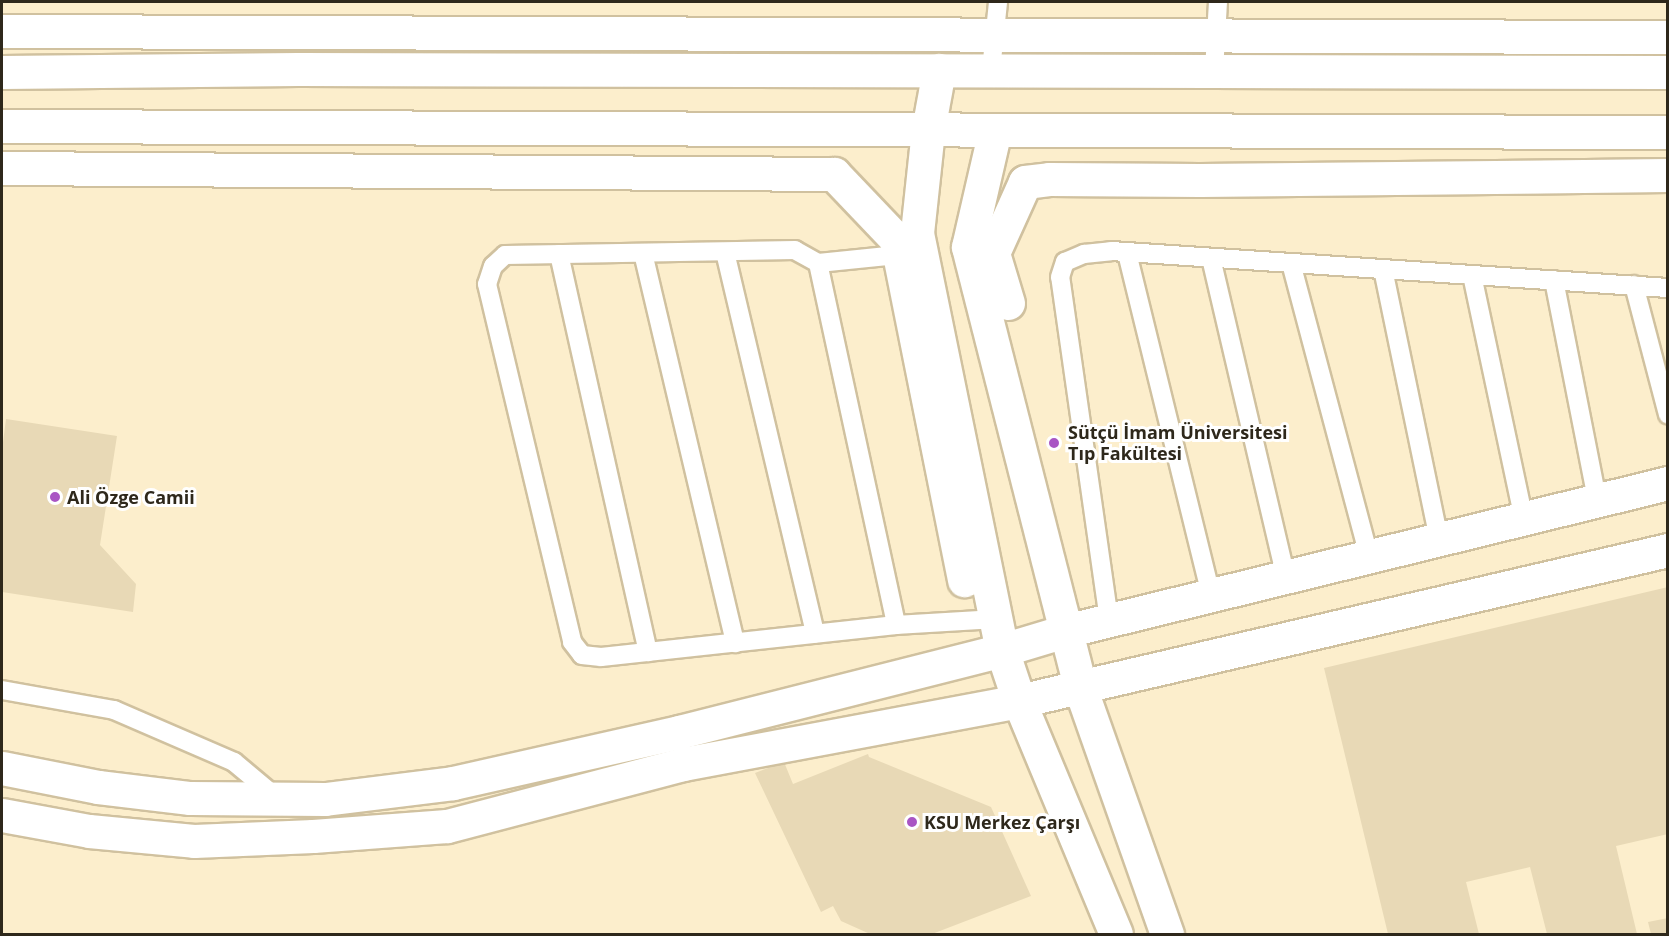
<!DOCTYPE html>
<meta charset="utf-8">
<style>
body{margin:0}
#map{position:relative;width:1669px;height:936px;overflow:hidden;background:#fff5e1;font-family:"Open Sans",sans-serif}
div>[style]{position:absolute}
.built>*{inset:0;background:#fceecc;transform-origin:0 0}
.building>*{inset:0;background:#e8d9b6}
.roads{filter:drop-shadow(2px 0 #d0c19f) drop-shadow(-2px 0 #d0c19f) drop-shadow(0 2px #d0c19f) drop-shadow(0 -2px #d0c19f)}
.lane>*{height:18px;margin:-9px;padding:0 9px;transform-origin:9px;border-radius:9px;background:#fff}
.street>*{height:33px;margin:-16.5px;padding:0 16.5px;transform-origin:16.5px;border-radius:16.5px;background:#fff}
.secondary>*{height:33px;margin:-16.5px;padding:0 16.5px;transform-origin:16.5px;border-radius:16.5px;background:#fff}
.dots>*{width:16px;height:16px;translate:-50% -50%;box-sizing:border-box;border:3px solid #fff;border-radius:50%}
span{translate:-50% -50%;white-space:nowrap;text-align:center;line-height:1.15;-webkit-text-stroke:6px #fff;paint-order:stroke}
.poi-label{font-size:18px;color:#2e281b;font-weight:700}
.left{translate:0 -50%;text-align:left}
.frame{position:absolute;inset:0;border:3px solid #2e281b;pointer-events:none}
</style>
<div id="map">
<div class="built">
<div style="left:2px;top:2px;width:1665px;height:932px"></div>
</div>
<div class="building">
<div style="clip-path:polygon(6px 419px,117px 436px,100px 545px,136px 584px,133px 612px,2px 592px,2px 450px)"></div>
<div style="clip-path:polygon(1668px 587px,1668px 834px,1616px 846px,1637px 934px,1547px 934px,1530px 867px,1466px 882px,1479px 934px,1388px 934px,1324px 668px)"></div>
<div style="clip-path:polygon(868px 754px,869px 757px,991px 807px,1031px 896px,932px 934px,870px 934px,841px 921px,833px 906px,821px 912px,755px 773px,784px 762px,793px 784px)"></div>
<div style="clip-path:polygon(1668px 918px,1668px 934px,1651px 934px,1648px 922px)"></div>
</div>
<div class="roads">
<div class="lane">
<div style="left:991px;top:70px;width:68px;rotate:-84.1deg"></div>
<div style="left:1214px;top:71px;width:69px;rotate:-86.7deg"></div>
<div style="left:725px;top:252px;width:392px;rotate:76.7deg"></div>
<div style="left:643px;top:253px;width:401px;rotate:76.7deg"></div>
<div style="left:1127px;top:253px;width:352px;rotate:76.2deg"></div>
<div style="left:559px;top:254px;width:408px;rotate:77.4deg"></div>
<div style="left:907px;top:254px;width:89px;rotate:174.2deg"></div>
<div style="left:818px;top:263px;width:370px;rotate:77.8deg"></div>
<div style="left:896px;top:625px;width:100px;rotate:-3.4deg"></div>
<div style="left:1211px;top:258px;width:328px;rotate:76.8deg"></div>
<div style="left:818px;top:263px;width:26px;rotate:-151deg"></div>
<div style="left:795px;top:250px;width:290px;rotate:179deg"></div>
<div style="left:505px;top:255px;width:16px;rotate:137deg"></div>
<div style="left:493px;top:266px;width:19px;rotate:108deg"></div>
<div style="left:487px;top:284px;width:368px;rotate:76.6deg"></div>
<div style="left:572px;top:642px;width:16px;rotate:52deg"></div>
<div style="left:582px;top:655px;width:19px;rotate:6deg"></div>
<div style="left:601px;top:657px;width:297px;rotate:-6.2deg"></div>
<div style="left:1291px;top:263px;width:303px;rotate:75.1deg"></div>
<div style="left:1383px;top:269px;width:276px;rotate:78.3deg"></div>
<div style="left:1472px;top:275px;width:249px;rotate:78deg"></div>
<div style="left:1554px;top:280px;width:224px;rotate:78.9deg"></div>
<div style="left:1634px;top:285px;width:134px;rotate:75.3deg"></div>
<div style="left:1109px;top:620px;width:346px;rotate:-98.1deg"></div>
<div style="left:1060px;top:277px;width:16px;rotate:-72deg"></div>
<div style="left:1065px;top:262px;width:21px;rotate:-23deg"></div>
<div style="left:1084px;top:254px;width:27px;rotate:-6deg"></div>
<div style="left:1111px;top:251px;width:558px;rotate:3.8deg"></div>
<div style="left:2px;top:690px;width:114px;rotate:10.1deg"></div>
<div style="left:114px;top:710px;width:131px;rotate:23.4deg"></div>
<div style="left:234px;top:762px;width:56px;rotate:39.9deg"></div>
</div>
<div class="street">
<div style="left:2px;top:31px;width:1666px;rotate:0.21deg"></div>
<div style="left:928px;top:130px;width:104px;rotate:96.1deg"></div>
<div style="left:917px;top:233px;width:426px;rotate:78.5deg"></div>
<div style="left:1002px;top:650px;width:54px;rotate:71.6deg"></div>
<div style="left:1019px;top:701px;width:252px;rotate:67.4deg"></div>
<div style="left:995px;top:130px;width:120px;rotate:103deg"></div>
<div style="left:968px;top:247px;width:454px;rotate:75.7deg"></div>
<div style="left:1080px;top:687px;width:262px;rotate:70.6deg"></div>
<div style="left:2px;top:168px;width:832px;rotate:0.41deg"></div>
<div style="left:834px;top:174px;width:90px;rotate:46.4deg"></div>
<div style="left:896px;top:239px;width:348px;rotate:78.7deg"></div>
<div style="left:1008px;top:303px;width:52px;rotate:-106.7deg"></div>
<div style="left:993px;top:253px;width:78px;rotate:-65.7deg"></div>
<div style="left:1025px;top:182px;width:24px;rotate:-7deg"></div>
<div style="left:1049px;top:179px;width:151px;rotate:0.4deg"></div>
<div style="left:1200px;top:180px;width:468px;rotate:-0.6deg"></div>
</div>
<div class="secondary">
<div style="left:2px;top:72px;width:296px;rotate:-0.6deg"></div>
<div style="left:298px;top:69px;width:1370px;rotate:0.13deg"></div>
<div style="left:2px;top:126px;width:1666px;rotate:0.21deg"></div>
<div style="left:928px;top:130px;width:61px;rotate:-79.6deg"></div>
<div style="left:2px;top:768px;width:98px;rotate:11.2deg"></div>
<div style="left:98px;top:787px;width:93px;rotate:6.8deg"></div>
<div style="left:190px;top:798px;width:135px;rotate:0.4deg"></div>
<div style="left:325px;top:799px;width:129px;rotate:-7.1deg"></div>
<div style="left:453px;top:783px;width:232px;rotate:-12.7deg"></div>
<div style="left:679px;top:732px;width:333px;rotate:-14.2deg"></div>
<div style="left:1002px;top:650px;width:66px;rotate:-16.8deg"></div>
<div style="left:1065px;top:631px;width:621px;rotate:-13.79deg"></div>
<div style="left:2px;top:815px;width:88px;rotate:10.4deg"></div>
<div style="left:89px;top:831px;width:105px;rotate:5.4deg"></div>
<div style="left:194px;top:841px;width:119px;rotate:-2.4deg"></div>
<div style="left:313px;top:836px;width:134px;rotate:-4.3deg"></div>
<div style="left:447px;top:826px;width:244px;rotate:-14.7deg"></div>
<div style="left:683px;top:764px;width:342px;rotate:-10.6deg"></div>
<div style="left:1019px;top:701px;width:666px;rotate:-13.1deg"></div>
</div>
</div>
<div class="dots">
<div style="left:1054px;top:443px;background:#a955c4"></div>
<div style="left:55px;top:497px;background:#a955c4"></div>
<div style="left:912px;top:822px;background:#a955c4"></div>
</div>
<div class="poi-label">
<span class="left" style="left:1068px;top:443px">Sütçü İmam Üniversitesi<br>Tıp Fakültesi</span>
<span class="left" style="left:67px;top:497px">Ali Özge Camii</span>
<span class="left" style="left:924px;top:822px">KSU Merkez Çarşı</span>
</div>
<div class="frame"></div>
</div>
